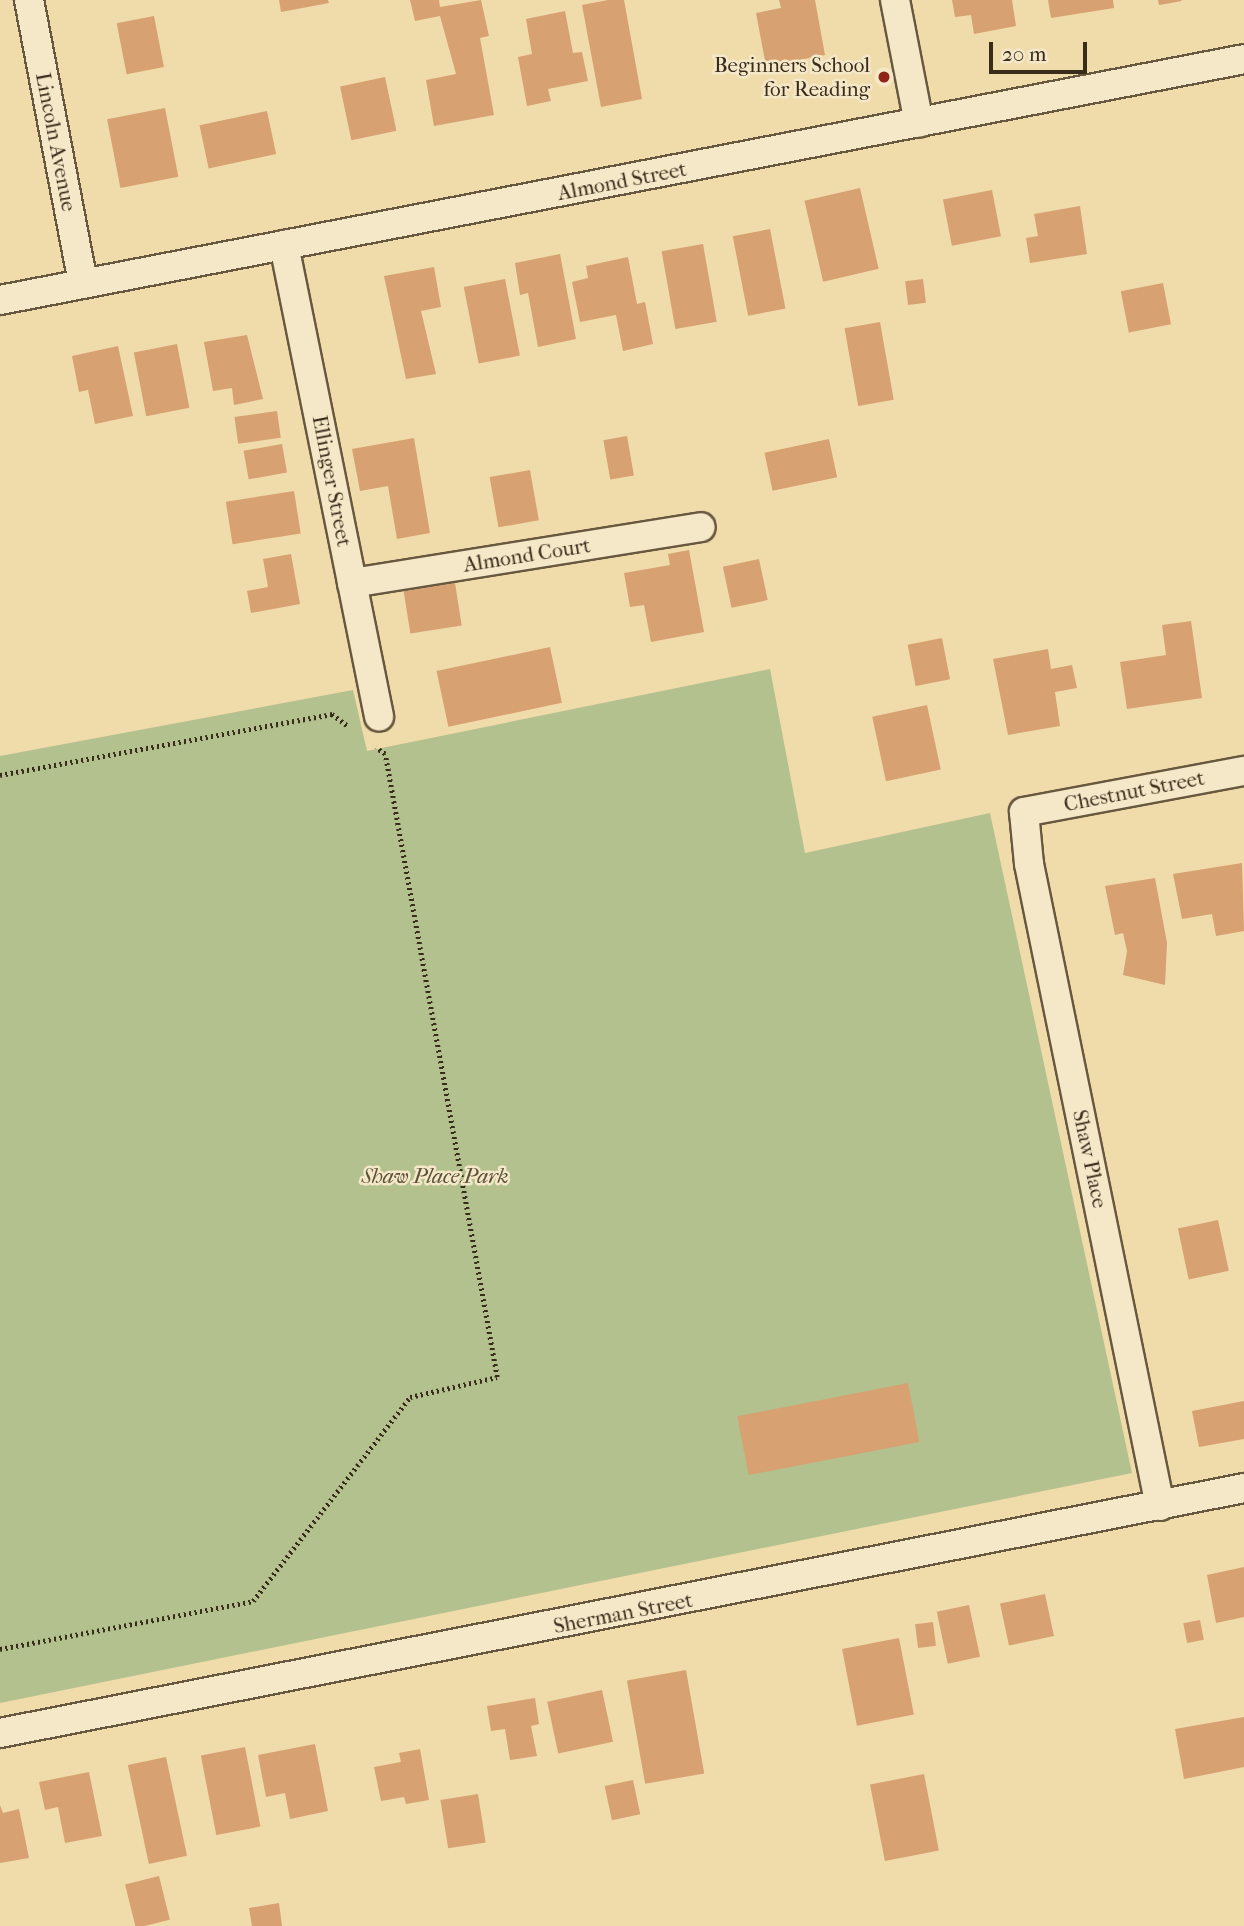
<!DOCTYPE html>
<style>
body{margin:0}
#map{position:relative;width:1244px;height:1926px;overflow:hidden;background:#f0dbab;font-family:"IM FELL French Canon",serif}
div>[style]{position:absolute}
.green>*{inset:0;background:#b3c18e}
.building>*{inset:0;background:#d7a171;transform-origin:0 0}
.path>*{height:4.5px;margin-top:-2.25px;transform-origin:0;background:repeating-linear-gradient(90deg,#3a2c1b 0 2px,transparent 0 5.5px)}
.roads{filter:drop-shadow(2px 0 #68583f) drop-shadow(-2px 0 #68583f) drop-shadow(0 2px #68583f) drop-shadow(0 -2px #68583f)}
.street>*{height:28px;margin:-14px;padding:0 14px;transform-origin:14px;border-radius:14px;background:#f5e8c8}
.dots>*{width:19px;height:19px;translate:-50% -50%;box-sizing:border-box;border:4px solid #f5e8c8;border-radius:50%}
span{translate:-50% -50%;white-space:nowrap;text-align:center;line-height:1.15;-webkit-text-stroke:5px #f5e8c8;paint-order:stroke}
.poi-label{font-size:21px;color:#3a2c1b}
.right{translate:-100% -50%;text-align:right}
.street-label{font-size:21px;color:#3a2c1b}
.park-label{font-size:21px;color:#585138;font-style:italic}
.scale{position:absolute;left:989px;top:42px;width:98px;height:32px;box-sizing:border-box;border:4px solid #3a2c1b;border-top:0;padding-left:9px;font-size:21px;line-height:24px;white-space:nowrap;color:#3a2c1b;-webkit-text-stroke:5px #f5e8c8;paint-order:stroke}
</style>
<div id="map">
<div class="green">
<div style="clip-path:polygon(770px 669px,805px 853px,990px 813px,1132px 1473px,0 1703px,0 756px,353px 690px,367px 751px)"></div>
</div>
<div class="building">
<div style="clip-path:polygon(279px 0,328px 0,329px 3px,281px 12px)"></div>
<div style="clip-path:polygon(410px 0,439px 0,440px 7px,481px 0,489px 36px,480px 38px,494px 115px,434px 126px,426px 80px,456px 74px,440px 16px,415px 21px)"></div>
<div style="clip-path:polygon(608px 0,624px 0,642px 99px,601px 107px,582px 5px)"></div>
<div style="clip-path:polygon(779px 0,815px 0,825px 55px,766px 66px,756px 13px,781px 8px)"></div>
<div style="clip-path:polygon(952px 0,1012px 0,1016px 26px,974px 34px,971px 15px,955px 17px)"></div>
<div style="clip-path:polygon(1048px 0,1113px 0,1114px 8px,1051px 18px)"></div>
<div style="clip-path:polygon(1158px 0,1181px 0,1182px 1px,1159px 5px)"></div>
<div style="clip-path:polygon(565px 11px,573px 53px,582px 52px,588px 81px,548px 89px,551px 101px,527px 106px,518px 57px,532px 54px,526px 19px)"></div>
<div style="left:154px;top:16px;width:52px;height:38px;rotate:79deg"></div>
<div style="left:385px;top:77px;width:55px;height:46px;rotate:78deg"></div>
<div style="left:165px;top:108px;width:70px;height:59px;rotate:79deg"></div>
<div style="left:267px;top:111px;width:44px;height:69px;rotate:78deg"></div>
<div style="left:860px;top:188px;width:83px;height:57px;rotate:77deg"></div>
<div style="left:992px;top:190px;width:47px;height:50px;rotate:79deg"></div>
<div style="clip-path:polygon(1080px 206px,1087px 254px,1030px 263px,1026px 238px,1038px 236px,1034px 214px)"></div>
<div style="left:770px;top:229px;width:81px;height:38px;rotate:79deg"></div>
<div style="left:703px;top:244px;width:79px;height:42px;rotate:80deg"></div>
<div style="clip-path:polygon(560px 254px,576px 339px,538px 347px,528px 293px,520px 295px,515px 263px)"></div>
<div style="clip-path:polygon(628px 257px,637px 304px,645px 302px,653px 344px,623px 351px,616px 315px,580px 322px,572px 282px,588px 278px,586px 266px)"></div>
<div style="clip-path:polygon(434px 267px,441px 307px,421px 311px,436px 374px,406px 379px,384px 276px)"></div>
<div style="left:505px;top:279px;width:78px;height:42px;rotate:79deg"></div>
<div style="left:923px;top:279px;width:24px;height:18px;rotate:83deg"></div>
<div style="left:1163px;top:283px;width:42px;height:43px;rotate:79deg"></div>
<div style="left:880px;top:322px;width:79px;height:36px;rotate:80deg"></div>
<div style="clip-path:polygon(247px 335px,263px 399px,234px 405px,232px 388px,213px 391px,204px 342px)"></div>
<div style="left:177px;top:344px;width:65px;height:44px;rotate:79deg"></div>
<div style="clip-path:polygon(118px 346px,133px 416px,95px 424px,88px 390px,79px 392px,72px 356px)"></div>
<div style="left:277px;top:411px;width:27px;height:43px;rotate:82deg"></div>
<div style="left:627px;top:436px;width:40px;height:24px;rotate:80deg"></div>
<div style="clip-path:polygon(414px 438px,430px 533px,397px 539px,388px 486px,360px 491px,352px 449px)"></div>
<div style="left:829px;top:439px;width:39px;height:66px;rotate:78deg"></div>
<div style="left:282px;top:444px;width:29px;height:39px;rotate:80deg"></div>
<div style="left:530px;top:470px;width:51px;height:41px;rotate:80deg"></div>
<div style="left:294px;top:491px;width:43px;height:69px;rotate:81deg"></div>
<div style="clip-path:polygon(689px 550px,704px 632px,651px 642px,644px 605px,630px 607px,624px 573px,670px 565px,668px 554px)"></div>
<div style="clip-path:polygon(291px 554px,300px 604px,251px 613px,247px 591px,268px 587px,263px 559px)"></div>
<div style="left:759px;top:559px;width:42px;height:37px;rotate:78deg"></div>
<div style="left:455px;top:583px;width:43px;height:52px;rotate:81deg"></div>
<div style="clip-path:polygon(1191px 621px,1202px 698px,1127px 709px,1120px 662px,1166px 655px,1162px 625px)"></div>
<div style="left:942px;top:638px;width:42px;height:35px;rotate:79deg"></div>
<div style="left:550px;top:647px;width:57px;height:116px;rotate:78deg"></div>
<div style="clip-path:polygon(1048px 649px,1051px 669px,1072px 665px,1077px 688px,1055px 692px,1060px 726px,1008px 735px,993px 659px)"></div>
<div style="left:927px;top:705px;width:66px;height:56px;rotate:78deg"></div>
<div style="clip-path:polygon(1242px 863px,1244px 931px,1216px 936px,1212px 914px,1182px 919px,1173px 874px)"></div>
<div style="clip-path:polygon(1155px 878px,1167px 943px,1165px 985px,1123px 975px,1127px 951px,1123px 933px,1115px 935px,1105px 886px)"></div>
<div style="left:1218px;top:1220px;width:52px;height:41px;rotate:78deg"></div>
<div style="left:908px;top:1383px;width:60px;height:174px;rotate:79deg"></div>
<div style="clip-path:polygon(1244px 1401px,1244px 1439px,1199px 1447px,1192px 1411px)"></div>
<div style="clip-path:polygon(1244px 1567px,1244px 1617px,1216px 1623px,1207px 1575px)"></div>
<div style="left:1045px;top:1594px;width:43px;height:46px;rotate:78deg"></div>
<div style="left:969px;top:1605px;width:53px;height:33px;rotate:78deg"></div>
<div style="left:1200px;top:1620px;width:20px;height:17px;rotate:79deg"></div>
<div style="left:933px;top:1622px;width:24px;height:18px;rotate:83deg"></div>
<div style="left:899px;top:1638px;width:78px;height:58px;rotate:79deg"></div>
<div style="left:686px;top:1670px;width:105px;height:60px;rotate:80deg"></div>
<div style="left:602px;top:1690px;width:53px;height:56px;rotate:78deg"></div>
<div style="clip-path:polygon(535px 1698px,539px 1724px,531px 1726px,537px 1756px,510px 1760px,505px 1729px,491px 1731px,487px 1706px)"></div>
<div style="clip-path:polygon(1244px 1717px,1244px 1767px,1184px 1779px,1175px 1729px)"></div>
<div style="clip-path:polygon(315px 1744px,328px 1811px,290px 1819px,285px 1793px,266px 1797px,258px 1755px)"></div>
<div style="left:245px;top:1747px;width:81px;height:45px;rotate:79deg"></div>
<div style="clip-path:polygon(420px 1749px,429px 1800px,406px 1804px,404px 1797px,381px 1801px,374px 1767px,401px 1762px,399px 1753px)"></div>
<div style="left:166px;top:1757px;width:101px;height:39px;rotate:78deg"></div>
<div style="clip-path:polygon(89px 1772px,102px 1836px,65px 1843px,58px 1807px,45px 1810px,39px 1782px)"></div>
<div style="left:924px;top:1774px;width:78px;height:55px;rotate:79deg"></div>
<div style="left:633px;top:1780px;width:35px;height:29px;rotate:78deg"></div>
<div style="left:478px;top:1794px;width:49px;height:38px;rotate:81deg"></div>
<div style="clip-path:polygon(0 1805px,3px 1813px,19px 1809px,29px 1858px,0 1863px)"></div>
<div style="left:159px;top:1876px;width:45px;height:35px;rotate:76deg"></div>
<div style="clip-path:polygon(279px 1903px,282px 1926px,252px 1926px,249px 1908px)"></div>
</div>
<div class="path">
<div style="left:0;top:775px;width:338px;rotate:-10.4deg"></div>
<div style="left:332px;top:714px;width:21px;rotate:37deg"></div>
<div style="left:0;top:1649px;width:258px;rotate:-10.7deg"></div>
<div style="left:253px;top:1601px;width:257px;rotate:-52.4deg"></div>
<div style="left:410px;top:1397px;width:89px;rotate:-12.9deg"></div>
<div style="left:497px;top:1377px;width:633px;rotate:-100.19deg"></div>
<div style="left:385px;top:754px;width:11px;rotate:-146deg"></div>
</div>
<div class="roads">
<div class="street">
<div style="left:29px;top:0;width:288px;rotate:79.2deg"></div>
<div style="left:895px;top:0;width:125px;rotate:79deg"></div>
<div style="left:284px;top:245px;width:481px;rotate:78.6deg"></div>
<div style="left:0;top:300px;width:1267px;rotate:-10.96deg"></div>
<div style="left:352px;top:583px;width:353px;rotate:-9.1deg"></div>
<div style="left:1160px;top:1506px;width:655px;rotate:-101.53deg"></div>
<div style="left:1029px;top:864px;width:52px;rotate:-95.5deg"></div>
<div style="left:1024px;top:812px;width:224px;rotate:-10.6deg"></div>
<div style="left:0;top:1733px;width:1268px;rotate:-11.14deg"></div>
</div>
</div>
<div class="dots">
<div style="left:884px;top:77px;background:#8f2418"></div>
</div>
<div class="poi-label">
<span class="right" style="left:870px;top:77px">Beginners School<br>for Reading</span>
</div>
<div class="street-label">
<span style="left:56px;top:142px;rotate:79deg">Lincoln Avenue</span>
<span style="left:622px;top:181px;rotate:-11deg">Almond Street</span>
<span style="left:332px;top:481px;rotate:79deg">Ellinger Street</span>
<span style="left:527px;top:555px;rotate:-9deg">Almond Court</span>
<span style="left:1134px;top:791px;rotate:-11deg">Chestnut Street</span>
<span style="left:1090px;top:1159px;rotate:78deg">Shaw Place</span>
<span style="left:623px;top:1613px;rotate:-11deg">Sherman Street</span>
</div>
<div class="park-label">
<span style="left:435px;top:1176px">Shaw Place Park</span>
</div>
<div class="scale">20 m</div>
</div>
